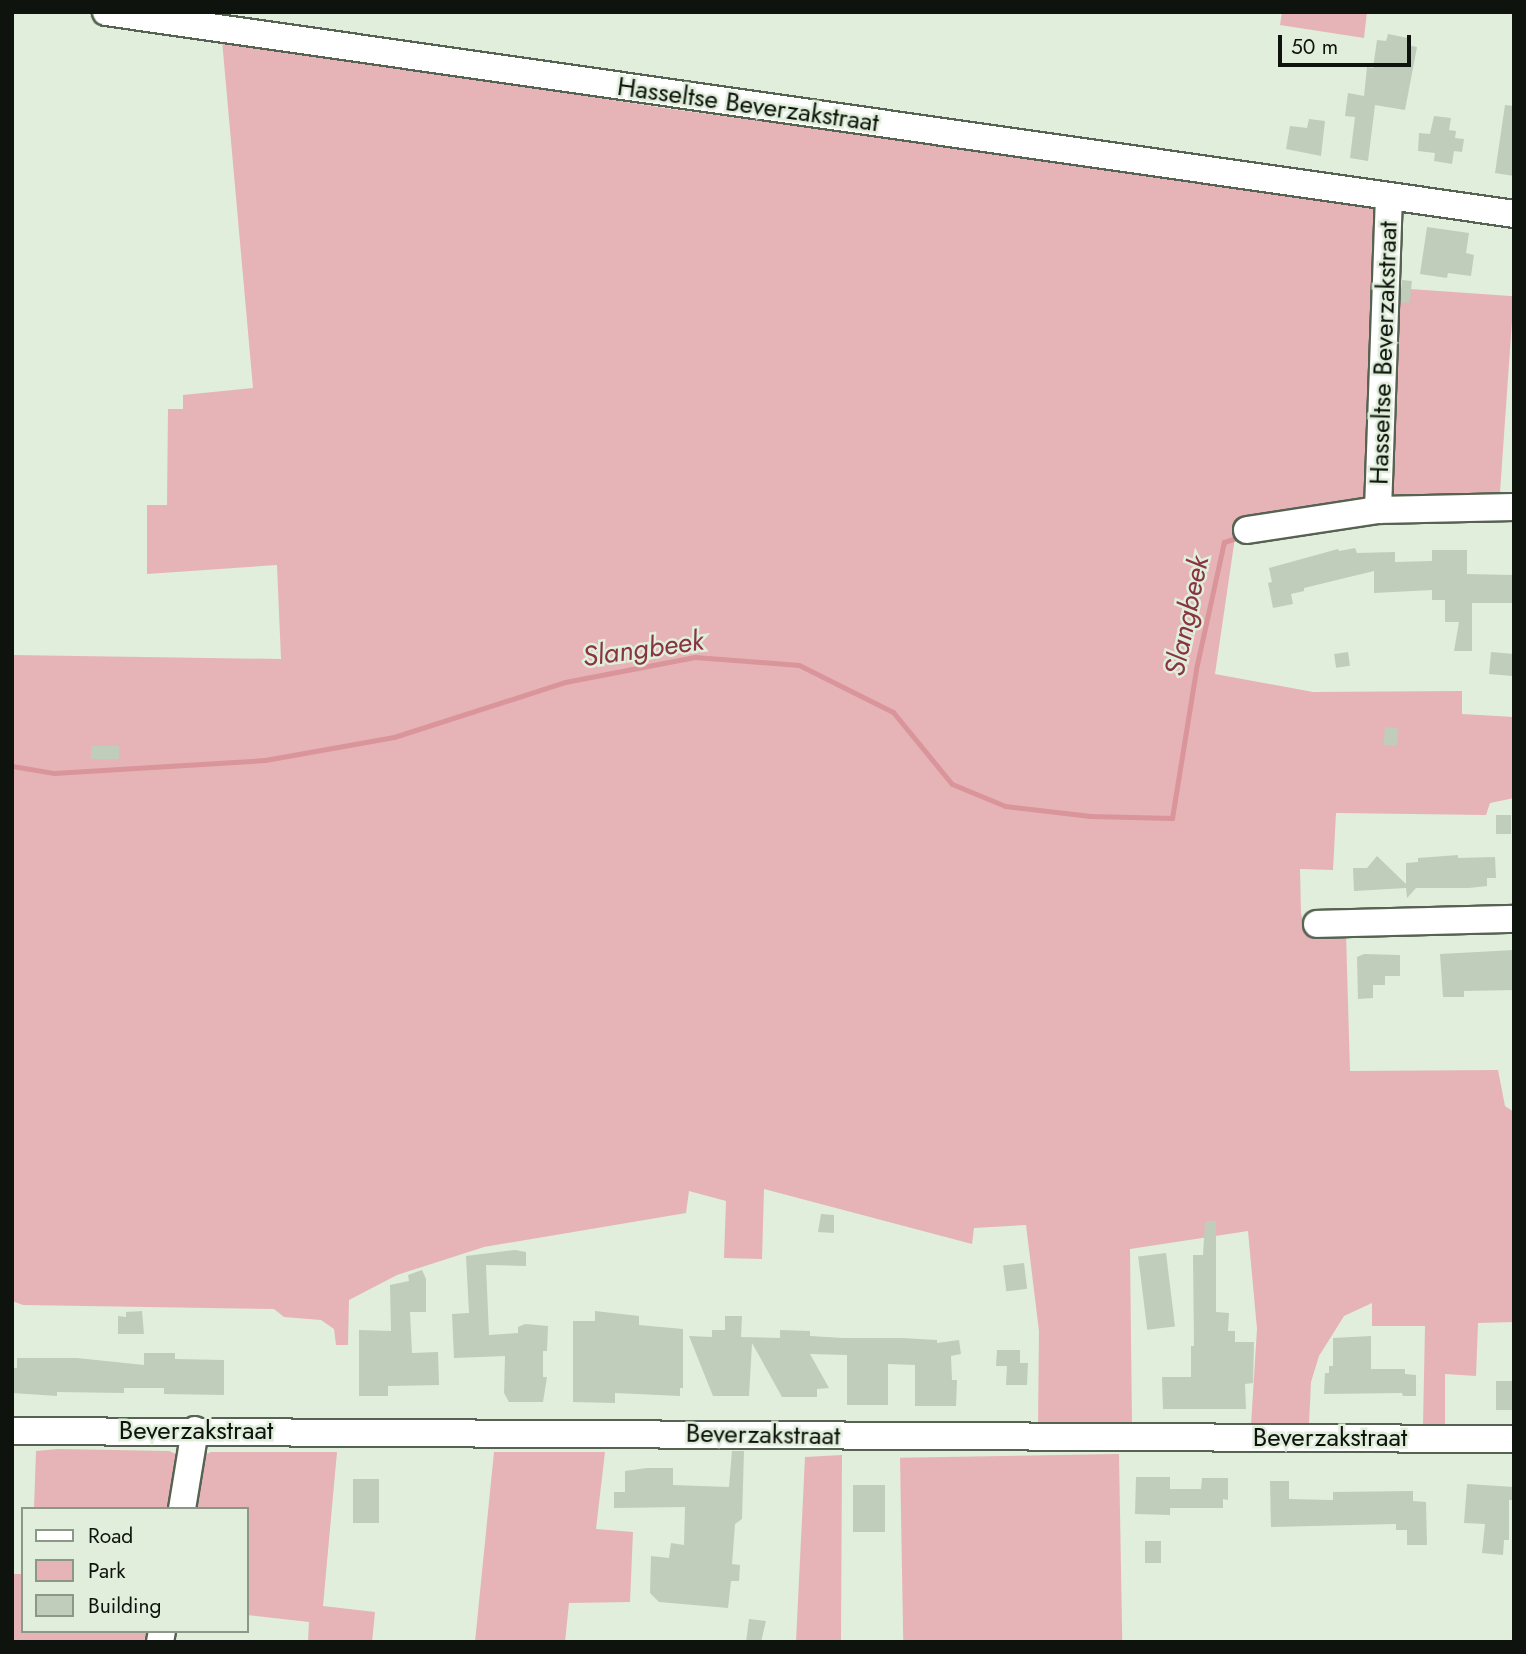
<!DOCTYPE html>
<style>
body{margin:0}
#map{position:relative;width:1526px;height:1654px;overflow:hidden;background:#e0eedb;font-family:Jost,sans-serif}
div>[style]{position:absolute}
.green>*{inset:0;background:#e6b4b6;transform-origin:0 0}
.stream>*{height:5px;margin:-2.5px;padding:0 2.5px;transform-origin:2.5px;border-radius:2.5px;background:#d99599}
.building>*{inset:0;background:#bfcdba;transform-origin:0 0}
.roads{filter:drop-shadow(2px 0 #576352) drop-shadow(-2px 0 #576352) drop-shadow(0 2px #576352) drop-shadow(0 -2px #576352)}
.minor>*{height:26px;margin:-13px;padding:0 13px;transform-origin:13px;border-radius:13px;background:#fff}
span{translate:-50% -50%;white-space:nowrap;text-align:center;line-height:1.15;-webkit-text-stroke:5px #e0eedb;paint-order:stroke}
.street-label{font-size:26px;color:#0e130d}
.water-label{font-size:28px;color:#88353f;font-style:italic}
.frame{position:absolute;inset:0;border:14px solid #0e130d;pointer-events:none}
.legend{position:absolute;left:21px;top:1507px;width:228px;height:126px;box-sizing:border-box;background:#e0eedb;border:2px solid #8c9689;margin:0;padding:9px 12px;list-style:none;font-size:21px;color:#0e130d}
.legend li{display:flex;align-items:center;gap:14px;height:35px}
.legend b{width:35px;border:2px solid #8c9689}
.scale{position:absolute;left:1278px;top:35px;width:133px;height:32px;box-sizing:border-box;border:4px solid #0e130d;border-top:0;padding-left:9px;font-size:21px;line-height:24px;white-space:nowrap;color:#0e130d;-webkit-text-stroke:5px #e0eedb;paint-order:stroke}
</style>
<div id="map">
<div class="green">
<div style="clip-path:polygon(1282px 12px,1367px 12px,1364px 38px,1280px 25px)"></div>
<div style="clip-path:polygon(222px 40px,671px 109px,1193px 179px,1364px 205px,1376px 210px,1365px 502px,1237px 524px,1215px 674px,1313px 692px,1462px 691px,1462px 714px,1514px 717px,1514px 798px,1490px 803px,1486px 815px,1336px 813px,1333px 870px,1300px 869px,1301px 913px,1305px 932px,1346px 933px,1350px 1071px,1498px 1070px,1505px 1106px,1514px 1112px,1514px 1322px,1478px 1323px,1476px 1376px,1445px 1374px,1445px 1425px,1423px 1425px,1425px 1326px,1372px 1326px,1372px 1303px,1344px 1316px,1319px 1356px,1311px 1382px,1309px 1424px,1251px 1425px,1257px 1329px,1248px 1231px,1130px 1249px,1132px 1424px,1038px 1426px,1039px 1331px,1026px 1225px,974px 1228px,972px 1244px,764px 1189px,762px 1259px,724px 1258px,726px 1201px,689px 1191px,686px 1213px,484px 1247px,397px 1275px,349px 1300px,348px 1345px,336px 1345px,334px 1329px,321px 1320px,284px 1317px,274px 1309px,23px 1305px,12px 1301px,12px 655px,281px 659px,277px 565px,147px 574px,147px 505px,167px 505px,168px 409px,183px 409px,183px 395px,253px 388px)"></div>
<div style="left:1396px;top:288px;width:118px;height:213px;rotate:4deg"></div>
<div style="clip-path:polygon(58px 1449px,169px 1451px,176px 1454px,172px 1509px,34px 1509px,36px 1451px)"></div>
<div style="clip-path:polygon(211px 1452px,337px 1452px,323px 1606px,375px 1612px,372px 1642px,308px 1642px,309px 1622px,247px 1615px,247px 1509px,193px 1509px,202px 1456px)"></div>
<div style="clip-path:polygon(494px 1452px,605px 1452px,596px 1529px,633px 1532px,630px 1602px,569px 1603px,565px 1642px,475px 1642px)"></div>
<div style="left:1119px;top:1454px;width:188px;height:219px;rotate:89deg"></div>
<div style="clip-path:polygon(842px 1455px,841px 1642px,796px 1642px,805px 1457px)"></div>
<div style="clip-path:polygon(12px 1574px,23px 1574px,23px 1631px,153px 1631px,152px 1642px,12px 1642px)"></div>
</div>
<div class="stream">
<div style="left:12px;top:766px;width:43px;rotate:9.5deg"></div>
<div style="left:54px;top:773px;width:211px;rotate:-3.5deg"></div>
<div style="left:265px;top:760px;width:131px;rotate:-10.1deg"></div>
<div style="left:394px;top:737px;width:180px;rotate:-17.8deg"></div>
<div style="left:565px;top:682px;width:132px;rotate:-10.9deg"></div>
<div style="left:695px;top:657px;width:104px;rotate:4.4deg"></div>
<div style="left:799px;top:665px;width:105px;rotate:26.6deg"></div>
<div style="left:893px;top:712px;width:93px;rotate:50.7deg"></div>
<div style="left:952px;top:784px;width:57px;rotate:22.5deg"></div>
<div style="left:1005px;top:806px;width:86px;rotate:6.7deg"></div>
<div style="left:1090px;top:816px;width:82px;rotate:1.4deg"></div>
<div style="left:1172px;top:818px;width:151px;rotate:-80.8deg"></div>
<div style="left:1196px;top:669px;width:130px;rotate:-77.6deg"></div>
<div style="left:1224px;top:542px;width:19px;rotate:-18deg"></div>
</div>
<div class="building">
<div style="clip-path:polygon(1388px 34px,1408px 38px,1407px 45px,1417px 47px,1405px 110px,1375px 105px,1368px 161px,1350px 158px,1355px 117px,1345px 116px,1348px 93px,1364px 96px,1367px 67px,1373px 68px,1377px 40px,1386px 41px)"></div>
<div style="clip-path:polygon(1505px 105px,1514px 106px,1514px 176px,1495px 173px)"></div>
<div style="clip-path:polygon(1434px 116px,1451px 118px,1449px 130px,1456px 131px,1455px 138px,1464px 139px,1462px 152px,1454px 151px,1452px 164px,1434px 161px,1435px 153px,1418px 151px,1419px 133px,1430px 134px)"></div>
<div style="clip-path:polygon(1309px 119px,1325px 121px,1321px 156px,1286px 149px,1290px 126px,1307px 128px)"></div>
<div style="clip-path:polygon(1427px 227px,1469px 233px,1466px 253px,1474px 255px,1471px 276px,1448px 273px,1447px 278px,1420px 274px)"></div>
<div style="left:1402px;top:280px;width:10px;height:22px;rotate:6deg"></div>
<div style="clip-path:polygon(1355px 548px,1357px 553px,1395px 552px,1395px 562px,1432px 561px,1432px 550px,1467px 550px,1467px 574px,1514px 575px,1514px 603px,1472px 603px,1472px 651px,1454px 651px,1459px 622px,1445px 622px,1445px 600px,1432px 600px,1432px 590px,1374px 593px,1374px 571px,1304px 588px,1304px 591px,1291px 594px,1293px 604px,1273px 608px,1268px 583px,1272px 582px,1269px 568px,1338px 549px,1339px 551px)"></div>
<div style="left:1348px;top:652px;width:14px;height:14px;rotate:82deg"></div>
<div style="left:1491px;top:652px;width:23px;height:22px;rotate:5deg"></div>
<div style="left:1385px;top:727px;width:13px;height:18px;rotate:4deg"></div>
<div style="left:91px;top:746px;width:28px;height:13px"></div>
<div style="left:1496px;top:815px;width:15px;height:19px"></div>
<div style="clip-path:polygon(1458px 855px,1458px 858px,1495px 857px,1496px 878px,1487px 878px,1487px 886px,1469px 888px,1416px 888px,1407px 898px,1406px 888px,1354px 891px,1353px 868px,1367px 868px,1377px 856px,1406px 884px,1406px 863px,1418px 862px,1418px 858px)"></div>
<div style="clip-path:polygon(1514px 950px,1514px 990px,1464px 991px,1464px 997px,1443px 997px,1440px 954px)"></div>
<div style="clip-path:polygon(1364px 954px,1400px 955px,1400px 976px,1385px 976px,1385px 985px,1373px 985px,1373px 998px,1358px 999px,1357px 957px)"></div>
<div style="clip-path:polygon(821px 1214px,834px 1215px,834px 1233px,818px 1232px)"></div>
<div style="clip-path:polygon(1205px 1221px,1216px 1221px,1216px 1312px,1229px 1313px,1228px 1331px,1235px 1331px,1235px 1342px,1254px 1342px,1253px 1383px,1245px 1384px,1246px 1409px,1163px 1409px,1162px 1377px,1191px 1377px,1191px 1346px,1194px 1346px,1193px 1255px,1203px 1255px)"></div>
<div style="clip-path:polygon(515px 1250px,526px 1252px,526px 1266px,486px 1265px,489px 1335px,518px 1333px,518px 1327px,525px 1324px,548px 1326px,547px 1351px,543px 1351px,543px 1377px,547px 1377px,543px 1402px,509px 1402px,504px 1393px,505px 1356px,454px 1358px,452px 1314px,469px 1313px,466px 1256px)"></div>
<div style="left:1166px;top:1253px;width:74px;height:28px;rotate:83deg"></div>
<div style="left:1024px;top:1263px;width:26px;height:21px;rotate:83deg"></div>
<div style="clip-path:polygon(422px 1270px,426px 1279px,426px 1312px,410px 1312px,412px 1353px,438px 1352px,439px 1385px,388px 1386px,388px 1396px,359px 1396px,359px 1330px,391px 1331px,390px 1285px,409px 1281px,408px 1275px)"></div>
<div style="clip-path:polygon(142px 1311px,144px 1334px,118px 1334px,118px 1316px,126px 1317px,126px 1312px)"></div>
<div style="clip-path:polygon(595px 1311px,639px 1316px,639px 1325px,683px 1329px,683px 1388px,680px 1388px,680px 1396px,615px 1393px,615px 1403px,573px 1402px,573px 1321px,595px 1321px)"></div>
<div style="clip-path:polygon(725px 1316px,742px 1316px,741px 1337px,780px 1338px,780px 1330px,810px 1331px,810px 1336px,843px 1338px,902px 1338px,937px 1340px,937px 1343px,959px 1340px,961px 1354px,951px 1356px,952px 1380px,957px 1380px,956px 1406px,915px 1406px,915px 1365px,888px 1364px,888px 1405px,847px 1405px,847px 1355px,810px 1354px,829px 1388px,817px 1389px,817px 1397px,782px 1397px,752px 1343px,749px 1396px,713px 1396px,689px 1336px,712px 1337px,712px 1330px,725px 1330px)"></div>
<div style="clip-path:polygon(1371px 1336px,1371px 1369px,1405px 1369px,1405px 1374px,1416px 1375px,1416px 1396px,1403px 1396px,1402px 1393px,1324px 1394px,1325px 1373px,1329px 1373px,1329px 1366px,1333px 1366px,1333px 1338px)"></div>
<div style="clip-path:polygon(997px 1350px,1020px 1350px,1020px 1363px,1028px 1363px,1027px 1385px,1006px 1385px,1007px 1366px,996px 1366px)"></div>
<div style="clip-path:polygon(144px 1353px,175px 1353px,175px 1359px,224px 1360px,224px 1395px,164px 1394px,164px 1388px,124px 1388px,124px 1393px,57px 1392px,57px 1396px,12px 1393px,12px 1368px,17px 1368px,17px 1358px,77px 1358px,144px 1365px)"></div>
<div style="left:1496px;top:1381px;width:18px;height:29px"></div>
<div style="clip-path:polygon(732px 1451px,744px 1451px,742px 1519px,735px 1524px,732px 1564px,740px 1565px,739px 1581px,731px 1581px,728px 1608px,659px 1602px,650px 1593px,651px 1556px,669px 1558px,671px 1543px,684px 1545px,685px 1507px,614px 1508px,614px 1492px,625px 1492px,625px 1471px,647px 1468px,673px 1468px,673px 1485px,729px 1487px)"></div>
<div style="clip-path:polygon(1136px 1477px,1170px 1477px,1170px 1489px,1201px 1489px,1202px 1478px,1228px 1478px,1228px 1500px,1223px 1499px,1223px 1508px,1170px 1508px,1170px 1515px,1135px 1514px)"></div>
<div style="left:353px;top:1479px;width:26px;height:44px"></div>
<div style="clip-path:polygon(1270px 1481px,1289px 1481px,1289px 1499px,1333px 1500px,1333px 1492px,1413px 1491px,1413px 1501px,1426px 1502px,1427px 1545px,1407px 1545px,1407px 1530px,1396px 1530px,1396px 1524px,1271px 1527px)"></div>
<div style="clip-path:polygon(1467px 1484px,1514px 1487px,1514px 1500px,1509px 1500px,1509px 1540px,1504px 1540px,1503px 1555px,1482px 1553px,1485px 1524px,1464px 1523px)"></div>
<div style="left:853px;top:1485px;width:32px;height:47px"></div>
<div style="left:1161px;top:1541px;width:22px;height:16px;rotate:90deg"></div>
<div style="clip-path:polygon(749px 1619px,766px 1621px,761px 1642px,746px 1642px)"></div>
</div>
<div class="roads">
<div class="minor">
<div style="left:106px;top:12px;width:1422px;rotate:8.16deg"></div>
<div style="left:1378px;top:510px;width:313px;rotate:-88deg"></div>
<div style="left:1247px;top:530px;width:133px;rotate:-8.7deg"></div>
<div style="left:1378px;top:510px;width:136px;rotate:-1.3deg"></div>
<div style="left:1317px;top:924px;width:197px;rotate:-1.5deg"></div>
<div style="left:12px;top:1431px;width:1502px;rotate:0.31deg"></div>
<div style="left:182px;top:1509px;width:80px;rotate:-80.7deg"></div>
<div style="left:160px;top:1642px;width:11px;rotate:-80deg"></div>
</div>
</div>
<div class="street-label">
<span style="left:748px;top:105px;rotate:8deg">Hasseltse Beverzakstraat</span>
<span style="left:1384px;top:353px;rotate:-88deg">Hasseltse Beverzakstraat</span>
<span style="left:196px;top:1431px">Beverzakstraat</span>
<span style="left:763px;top:1435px;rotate:1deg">Beverzakstraat</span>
<span style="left:1330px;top:1438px">Beverzakstraat</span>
</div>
<div class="water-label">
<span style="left:1187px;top:616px;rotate:-78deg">Slangbeek</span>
<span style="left:643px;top:649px;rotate:-8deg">Slangbeek</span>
</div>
<div class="frame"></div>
<ul class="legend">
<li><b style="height:9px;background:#fff"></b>Road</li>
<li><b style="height:19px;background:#e6b4b6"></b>Park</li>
<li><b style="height:19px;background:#bfcdba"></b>Building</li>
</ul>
<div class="scale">50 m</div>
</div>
